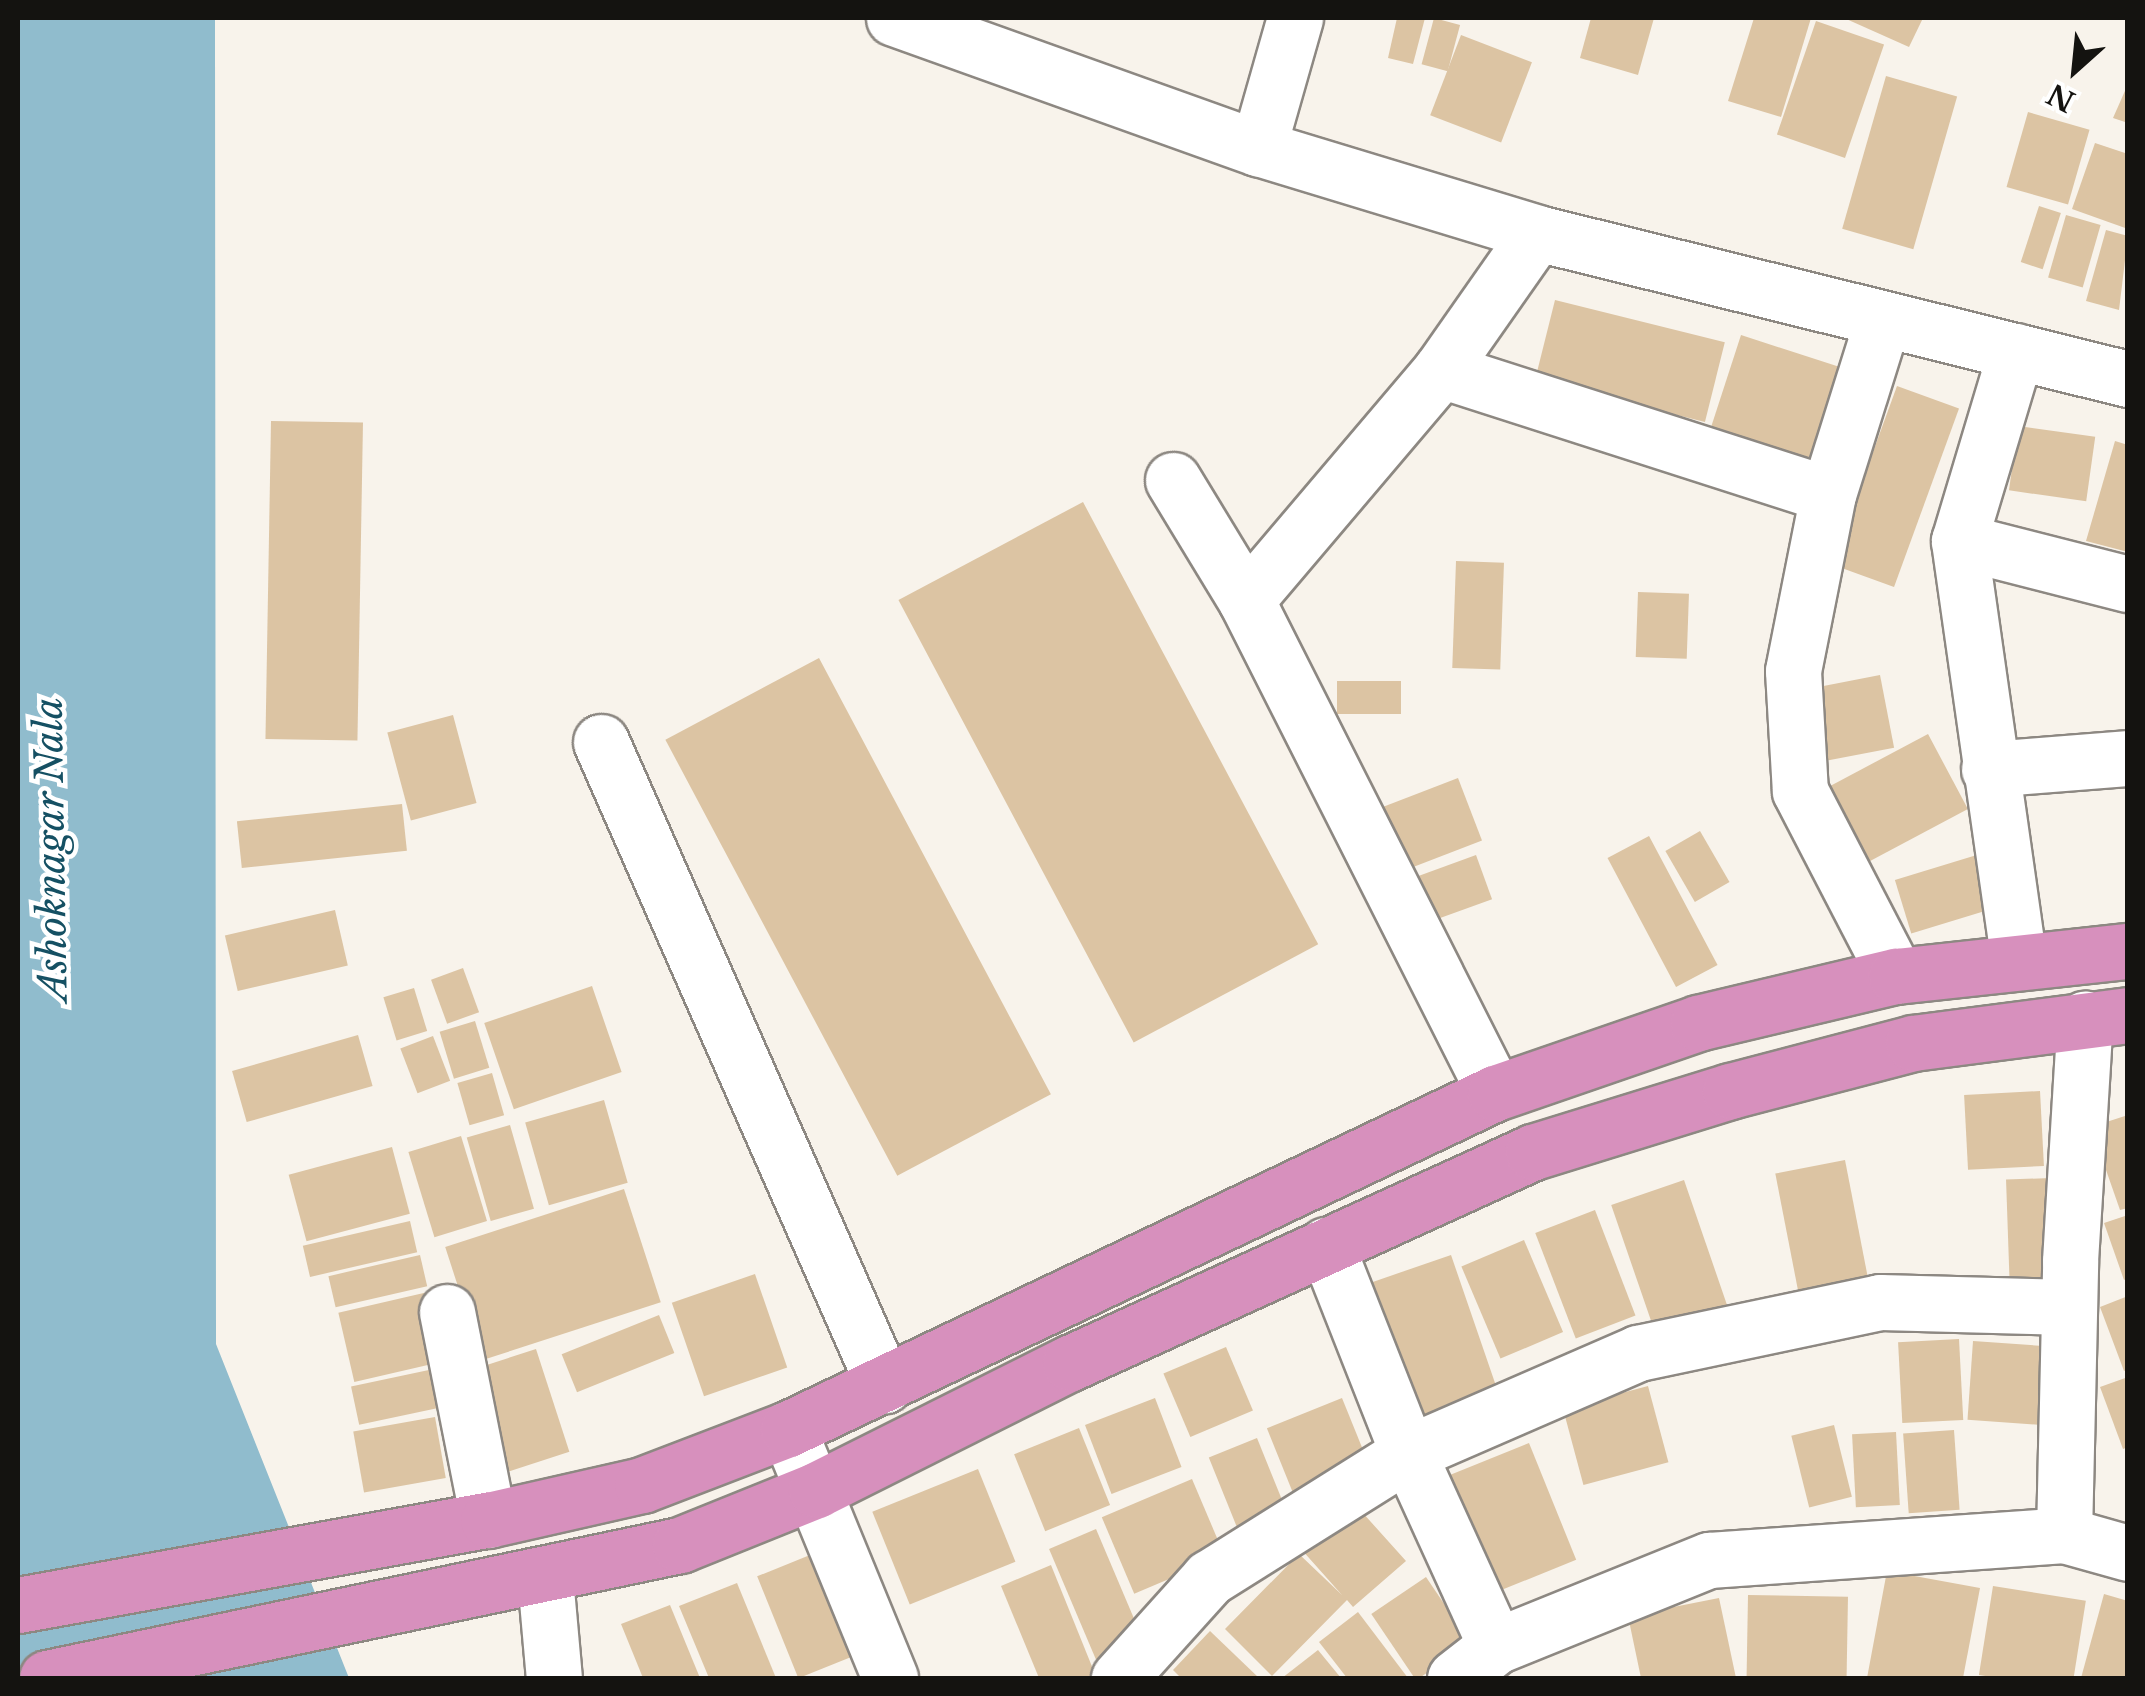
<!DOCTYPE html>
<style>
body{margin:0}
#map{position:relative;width:2145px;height:1696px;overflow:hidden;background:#f8f3eb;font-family:"Libre Baskerville",serif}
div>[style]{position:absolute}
.water>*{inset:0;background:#90bccd}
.building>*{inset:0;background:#dcc4a3;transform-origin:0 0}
.roads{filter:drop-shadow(2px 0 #8d8882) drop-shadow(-2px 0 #8d8882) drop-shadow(0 2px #8d8882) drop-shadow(0 -2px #8d8882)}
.minor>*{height:55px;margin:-27.5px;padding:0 27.5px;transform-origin:27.5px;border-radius:27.5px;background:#fff}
.highway>*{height:55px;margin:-27.5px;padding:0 27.5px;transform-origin:27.5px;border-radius:27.5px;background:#d790bd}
span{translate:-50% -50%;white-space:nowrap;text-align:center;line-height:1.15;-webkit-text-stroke:9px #fff;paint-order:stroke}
.water-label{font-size:38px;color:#155063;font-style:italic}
.frame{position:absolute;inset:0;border:20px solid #141310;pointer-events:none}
.north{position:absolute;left:2025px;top:20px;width:100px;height:100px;-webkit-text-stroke:8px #fff;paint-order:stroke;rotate:207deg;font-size:28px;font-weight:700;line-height:40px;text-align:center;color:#141310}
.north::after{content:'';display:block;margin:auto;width:35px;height:45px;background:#141310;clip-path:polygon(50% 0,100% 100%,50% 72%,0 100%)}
</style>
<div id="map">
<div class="water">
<div style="clip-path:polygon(18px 18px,215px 18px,216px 1344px,349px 1678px,18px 1678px)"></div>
</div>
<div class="building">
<div style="clip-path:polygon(1397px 18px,1425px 18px,1413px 64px,1388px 58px)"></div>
<div style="left:1434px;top:18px;width:27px;height:48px;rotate:15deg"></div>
<div style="clip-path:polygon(1591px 18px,1654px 18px,1638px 75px,1580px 58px)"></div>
<div style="clip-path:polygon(1754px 18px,1811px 18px,1781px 117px,1728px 101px)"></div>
<div style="clip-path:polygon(1844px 18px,1923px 18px,1909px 47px)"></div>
<div style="left:1816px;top:21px;width:72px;height:120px;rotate:19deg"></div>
<div style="left:1461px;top:35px;width:76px;height:86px;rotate:21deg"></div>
<div style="left:1886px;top:76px;width:74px;height:159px;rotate:16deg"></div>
<div style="clip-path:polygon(2128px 84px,2128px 123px,2113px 118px)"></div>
<div style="left:2028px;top:112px;width:64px;height:78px;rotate:16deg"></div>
<div style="clip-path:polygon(2095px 143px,2128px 154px,2128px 229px,2072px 209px)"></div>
<div style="left:2039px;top:206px;width:23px;height:59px;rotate:18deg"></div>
<div style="left:2066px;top:215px;width:36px;height:65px;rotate:16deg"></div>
<div style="clip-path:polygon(2106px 230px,2128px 236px,2119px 310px,2086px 301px)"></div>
<div style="left:1555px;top:300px;width:175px;height:82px;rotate:14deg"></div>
<div style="left:1741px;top:335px;width:112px;height:96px;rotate:18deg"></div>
<div style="left:1897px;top:386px;width:66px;height:190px;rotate:20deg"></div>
<div style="left:271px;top:421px;width:92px;height:318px;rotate:1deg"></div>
<div style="left:2018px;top:426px;width:78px;height:65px;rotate:8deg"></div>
<div style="clip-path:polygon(2115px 441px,2128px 445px,2128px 552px,2086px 541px)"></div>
<div style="left:1083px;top:502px;width:501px;height:209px;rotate:62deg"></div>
<div style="left:1456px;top:561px;width:48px;height:107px;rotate:2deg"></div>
<div style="left:1638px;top:592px;width:51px;height:65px;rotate:2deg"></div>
<div style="left:819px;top:658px;width:494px;height:174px;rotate:62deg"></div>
<div style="left:1880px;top:675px;width:74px;height:68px;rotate:79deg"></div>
<div style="left:1337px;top:681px;width:64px;height:33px"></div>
<div style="left:453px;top:715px;width:91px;height:68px;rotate:75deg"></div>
<div style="left:1928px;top:734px;width:85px;height:123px;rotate:62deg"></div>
<div style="left:1458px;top:778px;width:67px;height:82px;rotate:69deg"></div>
<div style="left:402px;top:804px;width:47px;height:166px;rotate:84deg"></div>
<div style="left:1700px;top:831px;width:59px;height:40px;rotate:60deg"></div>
<div style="left:1649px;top:836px;width:146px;height:47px;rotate:62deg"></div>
<div style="left:1980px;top:854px;width:56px;height:89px;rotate:73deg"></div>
<div style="left:1476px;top:855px;width:47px;height:70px;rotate:70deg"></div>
<div style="left:335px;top:910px;width:57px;height:113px;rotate:77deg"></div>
<div style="left:463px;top:968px;width:47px;height:34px;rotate:70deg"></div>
<div style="left:592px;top:986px;width:91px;height:114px;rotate:71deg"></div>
<div style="left:414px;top:988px;width:45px;height:32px;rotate:73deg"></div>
<div style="left:475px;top:1021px;width:49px;height:37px;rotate:73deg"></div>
<div style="left:358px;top:1035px;width:53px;height:131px;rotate:74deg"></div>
<div style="left:433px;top:1036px;width:48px;height:35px;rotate:69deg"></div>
<div style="left:492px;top:1073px;width:44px;height:36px;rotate:74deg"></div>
<div style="left:2040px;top:1091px;width:75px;height:76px;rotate:87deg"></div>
<div style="left:604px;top:1100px;width:86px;height:82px;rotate:74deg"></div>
<div style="clip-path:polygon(2128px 1115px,2128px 1208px,2120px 1210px,2091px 1127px)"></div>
<div style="left:510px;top:1125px;width:87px;height:45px;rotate:74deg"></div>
<div style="left:461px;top:1136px;width:89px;height:55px;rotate:73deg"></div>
<div style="left:392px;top:1147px;width:69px;height:107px;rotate:75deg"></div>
<div style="left:1845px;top:1160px;width:125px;height:71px;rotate:79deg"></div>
<div style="left:2051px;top:1178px;width:110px;height:45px;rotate:88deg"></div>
<div style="left:1684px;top:1180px;width:133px;height:77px;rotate:71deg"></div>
<div style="left:624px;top:1189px;width:119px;height:188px;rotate:72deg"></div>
<div style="left:1595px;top:1210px;width:113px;height:64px;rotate:69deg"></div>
<div style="clip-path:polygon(2128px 1215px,2128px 1278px,2124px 1280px,2104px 1223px)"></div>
<div style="left:410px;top:1221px;width:32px;height:110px;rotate:77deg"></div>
<div style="left:1524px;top:1240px;width:100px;height:68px;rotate:67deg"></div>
<div style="left:420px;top:1255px;width:32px;height:94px;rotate:77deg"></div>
<div style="left:1451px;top:1255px;width:144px;height:98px;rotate:71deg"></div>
<div style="left:755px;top:1274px;width:99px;height:88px;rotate:71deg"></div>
<div style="left:428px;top:1292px;width:71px;height:92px;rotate:77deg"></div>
<div style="clip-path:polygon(2128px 1296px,2128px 1369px,2124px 1371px,2100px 1307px)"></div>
<div style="left:659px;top:1315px;width:41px;height:105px;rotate:68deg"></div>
<div style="left:1959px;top:1339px;width:81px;height:61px;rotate:87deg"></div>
<div style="left:1973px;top:1341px;width:74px;height:79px;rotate:4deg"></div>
<div style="left:1226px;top:1347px;width:69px;height:68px;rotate:67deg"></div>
<div style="left:536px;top:1349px;width:108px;height:81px;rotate:72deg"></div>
<div style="left:443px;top:1367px;width:39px;height:94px;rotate:78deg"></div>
<div style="clip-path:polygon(2128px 1377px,2128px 1447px,2123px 1449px,2100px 1387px)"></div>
<div style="left:1648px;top:1386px;width:79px;height:88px;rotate:75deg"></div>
<div style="left:1155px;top:1398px;width:74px;height:75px;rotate:69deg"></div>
<div style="left:1342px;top:1398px;width:74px;height:81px;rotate:68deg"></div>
<div style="left:435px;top:1417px;width:62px;height:83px;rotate:80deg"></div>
<div style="left:1834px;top:1425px;width:74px;height:44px;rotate:76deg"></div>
<div style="left:1079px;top:1428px;width:83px;height:70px;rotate:68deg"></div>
<div style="left:1954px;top:1430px;width:80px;height:51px;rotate:86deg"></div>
<div style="left:1896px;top:1432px;width:73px;height:44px;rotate:87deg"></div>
<div style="left:1257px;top:1438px;width:81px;height:52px;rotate:68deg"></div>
<div style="left:1529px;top:1443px;width:126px;height:92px;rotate:68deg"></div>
<div style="left:978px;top:1469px;width:100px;height:114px;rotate:68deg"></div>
<div style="left:1192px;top:1479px;width:83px;height:98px;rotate:67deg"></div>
<div style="clip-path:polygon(1353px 1502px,1406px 1561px,1353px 1607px,1347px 1600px,1272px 1676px,1225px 1629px,1299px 1554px,1342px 1595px,1301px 1549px)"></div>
<div style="left:1096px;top:1529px;width:120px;height:51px;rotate:67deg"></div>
<div style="left:810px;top:1555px;width:110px;height:57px;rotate:68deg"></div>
<div style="clip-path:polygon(1051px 1565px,1095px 1674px,1083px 1678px,1039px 1678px,1001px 1586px)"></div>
<div style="clip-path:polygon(1887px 1571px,1980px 1588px,1963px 1678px,1867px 1678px)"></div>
<div style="left:1426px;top:1577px;width:80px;height:66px;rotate:56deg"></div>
<div style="clip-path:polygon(737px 1583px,776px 1678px,709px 1678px,679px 1606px)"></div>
<div style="left:1993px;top:1586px;width:94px;height:90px;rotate:9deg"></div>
<div style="clip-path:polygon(2104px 1594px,2128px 1601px,2128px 1678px,2081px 1678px)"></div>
<div style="left:1748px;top:1595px;width:100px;height:83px;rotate:1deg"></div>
<div style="clip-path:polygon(1719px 1598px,1736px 1678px,1641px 1678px,1628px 1616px)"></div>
<div style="clip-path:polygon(670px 1605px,700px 1678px,643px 1678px,621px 1624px)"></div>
<div style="clip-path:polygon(1358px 1612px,1408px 1678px,1347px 1678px,1319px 1642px)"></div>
<div style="clip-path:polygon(1210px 1631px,1259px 1678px,1181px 1678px,1173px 1670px)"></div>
<div style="clip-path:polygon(1318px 1650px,1341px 1678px,1282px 1678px)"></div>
</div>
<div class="roads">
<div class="minor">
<div style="left:894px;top:18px;width:387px;rotate:19.7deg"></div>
<div style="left:1258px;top:148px;width:292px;rotate:16.9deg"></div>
<div style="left:1537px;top:233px;width:609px;rotate:13.88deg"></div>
<div style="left:1258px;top:148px;width:135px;rotate:-74.1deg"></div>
<div style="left:1882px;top:322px;width:180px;rotate:107.4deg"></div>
<div style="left:1828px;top:494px;width:180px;rotate:101.2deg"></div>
<div style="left:1793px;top:671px;width:120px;rotate:86.7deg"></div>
<div style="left:1800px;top:791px;width:208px;rotate:62.6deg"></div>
<div style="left:2016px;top:351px;width:198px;rotate:106.7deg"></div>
<div style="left:1959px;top:541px;width:423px;rotate:81.9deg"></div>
<div style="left:1441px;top:370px;width:406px;rotate:17.8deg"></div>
<div style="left:1173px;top:480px;width:140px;rotate:58.7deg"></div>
<div style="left:1246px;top:600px;width:552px;rotate:63.2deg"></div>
<div style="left:1959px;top:541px;width:174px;rotate:14.3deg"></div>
<div style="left:1246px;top:600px;width:302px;rotate:-49.7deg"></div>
<div style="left:1441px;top:370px;width:167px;rotate:-55deg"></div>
<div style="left:601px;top:742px;width:703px;rotate:66.24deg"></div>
<div style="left:1989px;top:769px;width:139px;rotate:-4.5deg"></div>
<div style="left:1326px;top:1245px;width:224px;rotate:68.5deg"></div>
<div style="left:1408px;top:1453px;width:212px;rotate:65.5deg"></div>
<div style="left:447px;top:1312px;width:212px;rotate:78.8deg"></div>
<div style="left:788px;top:1429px;width:269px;rotate:67.7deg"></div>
<div style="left:2064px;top:1535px;width:274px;rotate:-88.7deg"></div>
<div style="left:2070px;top:1261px;width:243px;rotate:-86.5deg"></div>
<div style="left:545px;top:1578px;width:100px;rotate:84.9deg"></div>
<div style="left:1119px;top:1678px;width:135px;rotate:-48deg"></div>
<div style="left:1209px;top:1578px;width:235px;rotate:-32.1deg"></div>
<div style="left:1408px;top:1453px;width:251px;rotate:-23.5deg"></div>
<div style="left:1638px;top:1353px;width:247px;rotate:-11.9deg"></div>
<div style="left:1880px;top:1302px;width:189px;rotate:1.5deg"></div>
<div style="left:1455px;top:1678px;width:52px;rotate:-38deg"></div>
<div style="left:1496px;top:1646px;width:230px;rotate:-22deg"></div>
<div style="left:1709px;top:1560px;width:356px;rotate:-4deg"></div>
<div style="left:2064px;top:1535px;width:66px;rotate:15.7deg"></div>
</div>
<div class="highway">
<div style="left:18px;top:1605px;width:478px;rotate:-10.3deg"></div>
<div style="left:488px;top:1520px;width:158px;rotate:-12.8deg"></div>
<div style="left:642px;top:1485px;width:156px;rotate:-21deg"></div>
<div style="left:788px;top:1429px;width:783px;rotate:-25.42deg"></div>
<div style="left:1495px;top:1093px;width:215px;rotate:-19deg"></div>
<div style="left:1698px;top:1023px;width:204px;rotate:-13.4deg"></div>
<div style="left:1896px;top:976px;width:233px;rotate:-6.2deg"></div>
<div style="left:47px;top:1678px;width:647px;rotate:-11.87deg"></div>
<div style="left:680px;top:1545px;width:147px;rotate:-22deg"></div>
<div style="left:816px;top:1490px;width:284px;rotate:-26.6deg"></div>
<div style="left:1070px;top:1363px;width:509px;rotate:-24.5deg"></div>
<div style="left:1533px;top:1152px;width:206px;rotate:-17.2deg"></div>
<div style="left:1730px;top:1091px;width:189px;rotate:-14.7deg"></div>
<div style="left:1913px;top:1043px;width:217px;rotate:-7.4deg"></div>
</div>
</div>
<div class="water-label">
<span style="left:51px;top:849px;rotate:-91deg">Ashoknagar Nala</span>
</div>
<div class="frame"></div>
<div class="north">N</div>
</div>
